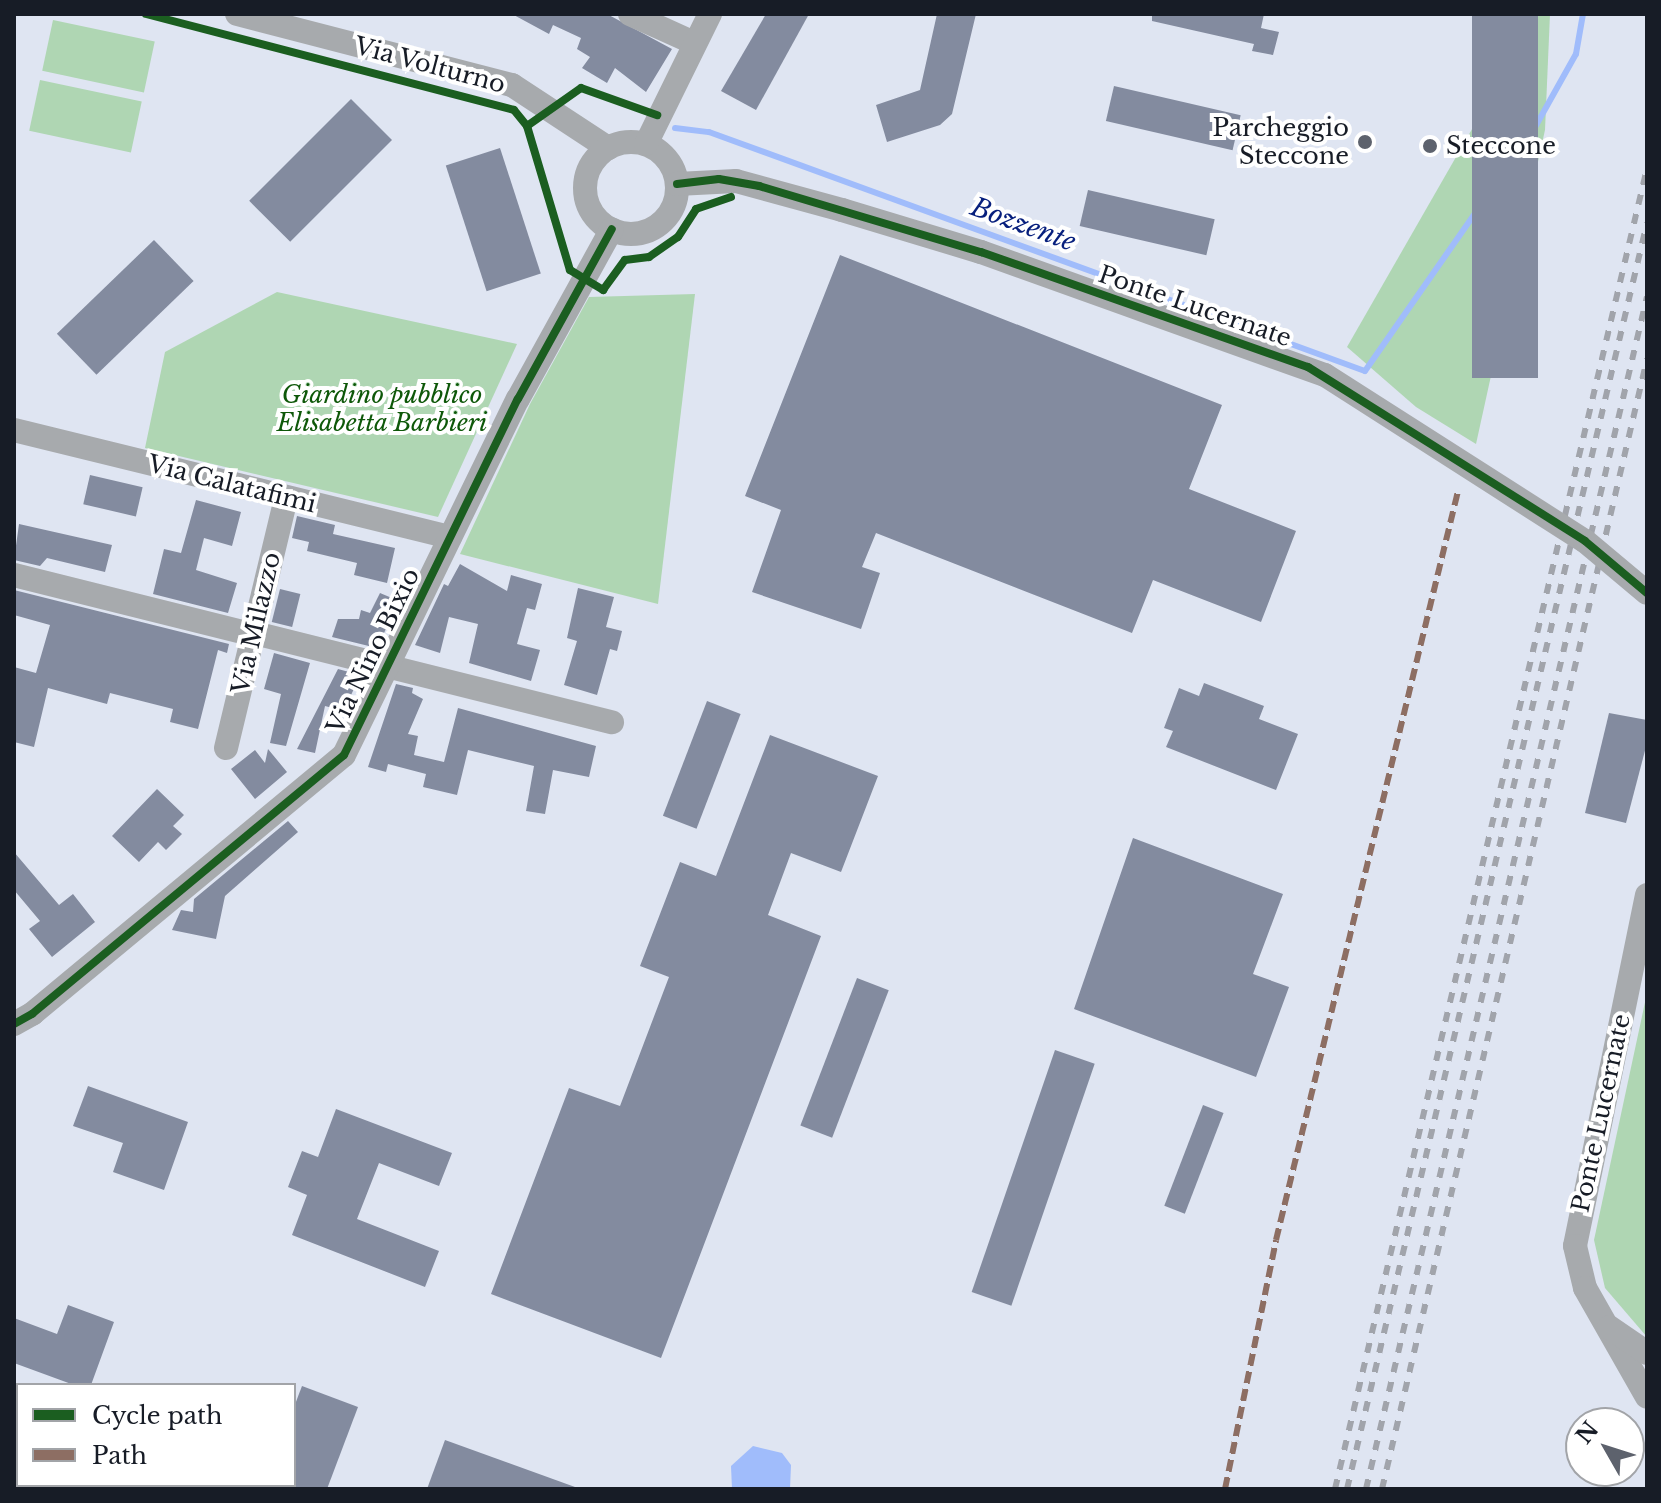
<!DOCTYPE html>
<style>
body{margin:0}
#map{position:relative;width:1661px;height:1503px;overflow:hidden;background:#dfe5f2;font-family:"Libre Baskerville",serif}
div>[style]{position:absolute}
.green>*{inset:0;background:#afd6b3;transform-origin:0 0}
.water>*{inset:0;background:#a0bcfb}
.stream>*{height:6px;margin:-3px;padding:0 3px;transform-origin:3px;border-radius:3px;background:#a0bcfb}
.building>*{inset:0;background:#838b9f;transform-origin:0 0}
.minor>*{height:24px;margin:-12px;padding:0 12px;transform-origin:12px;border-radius:12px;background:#a7aaad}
.minor>.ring{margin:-12px;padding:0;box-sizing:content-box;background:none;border:24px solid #a7aaad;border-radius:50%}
.rail>*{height:6px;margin-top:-3px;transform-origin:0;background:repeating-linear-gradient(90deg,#a1a4ab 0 10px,transparent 0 20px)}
.minor-bridge>*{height:24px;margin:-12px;padding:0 12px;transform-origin:12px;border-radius:12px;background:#a7aaad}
.quiet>*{height:6px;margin-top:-3px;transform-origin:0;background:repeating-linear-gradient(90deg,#8d6e63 0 12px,transparent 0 18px)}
.cycleway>*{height:8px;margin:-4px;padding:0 4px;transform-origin:4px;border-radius:4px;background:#1b5e20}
.dots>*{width:22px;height:22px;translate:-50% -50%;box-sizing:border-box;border:4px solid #fff;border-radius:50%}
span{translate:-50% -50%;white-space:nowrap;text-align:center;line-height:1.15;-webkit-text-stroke:8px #fff;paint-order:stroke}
.street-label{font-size:24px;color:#171c26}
.poi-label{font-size:24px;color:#171c26}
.right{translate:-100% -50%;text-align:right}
.left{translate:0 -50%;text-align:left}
.park-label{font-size:24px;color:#0e5809;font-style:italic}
.water-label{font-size:26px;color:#071f7d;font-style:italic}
.frame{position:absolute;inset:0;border:16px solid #171c26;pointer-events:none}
.legend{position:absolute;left:16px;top:1383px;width:280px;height:104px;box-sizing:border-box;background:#fff;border:2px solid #a2a4a8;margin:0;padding:10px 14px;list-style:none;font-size:24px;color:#171c26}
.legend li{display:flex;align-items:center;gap:16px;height:40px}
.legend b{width:40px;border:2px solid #a2a4a8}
.north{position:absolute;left:1565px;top:1407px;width:80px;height:80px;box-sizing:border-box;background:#fff;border:2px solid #a2a4a8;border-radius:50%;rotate:309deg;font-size:22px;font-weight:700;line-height:32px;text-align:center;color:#171c26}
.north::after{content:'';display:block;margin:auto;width:28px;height:36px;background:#5d626d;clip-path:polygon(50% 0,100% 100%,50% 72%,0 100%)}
</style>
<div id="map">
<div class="green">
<div style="clip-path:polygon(1538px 14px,1550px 14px,1545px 130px,1476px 444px,1416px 407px,1347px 347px)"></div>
<div style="left:53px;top:20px;width:104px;height:52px;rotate:12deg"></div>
<div style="left:40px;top:80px;width:104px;height:52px;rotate:12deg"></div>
<div style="clip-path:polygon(277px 292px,517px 344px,438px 517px,145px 448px,165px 352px)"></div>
<div style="clip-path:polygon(695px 294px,658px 604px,460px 554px,530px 404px,589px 297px)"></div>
<div style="clip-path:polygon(1647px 993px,1647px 1337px,1605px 1288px,1594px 1240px)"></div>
</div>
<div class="water">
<div style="clip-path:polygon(753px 1446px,782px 1453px,791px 1465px,790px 1489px,732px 1489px,731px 1466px)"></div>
</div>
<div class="stream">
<div style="left:675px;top:128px;width:34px;rotate:7deg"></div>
<div style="left:709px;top:132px;width:698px;rotate:20.02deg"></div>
<div style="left:1365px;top:371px;width:295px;rotate:-55.1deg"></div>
<div style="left:1534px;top:129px;width:86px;rotate:-60.8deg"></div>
<div style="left:1576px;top:54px;width:41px;rotate:-80.1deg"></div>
</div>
<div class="building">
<div style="clip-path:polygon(512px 14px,607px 14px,672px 49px,646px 92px,615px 68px,607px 83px,582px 68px,590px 57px,577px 49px,581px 38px,553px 25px,549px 34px)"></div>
<div style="clip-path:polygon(766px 14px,809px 14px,756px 110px,721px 91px)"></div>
<div style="clip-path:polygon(937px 14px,976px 14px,952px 114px,940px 125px,887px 142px,876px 105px,920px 90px)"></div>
<div style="clip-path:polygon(1152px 14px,1264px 14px,1261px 28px,1279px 32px,1273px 55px,1252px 51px,1254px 44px,1152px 21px)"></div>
<div style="left:1472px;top:14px;width:66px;height:364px"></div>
<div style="left:1114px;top:86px;width:130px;height:36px;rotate:13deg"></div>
<div style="left:351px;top:99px;width:58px;height:144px;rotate:45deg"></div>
<div style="left:500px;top:148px;width:132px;height:57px;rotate:72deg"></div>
<div style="left:1088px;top:190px;width:130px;height:37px;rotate:13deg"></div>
<div style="left:154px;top:240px;width:57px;height:135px;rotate:46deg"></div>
<div style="clip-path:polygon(840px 255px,1222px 405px,1189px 489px,1296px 531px,1261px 622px,1153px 580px,1132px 633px,876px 533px,862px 567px,880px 573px,861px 629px,752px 592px,781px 510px,745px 496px)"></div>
<div style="left:90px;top:475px;width:54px;height:30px;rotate:13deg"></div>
<div style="clip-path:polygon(196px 500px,241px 512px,232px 546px,204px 538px,196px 570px,237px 583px,228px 613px,153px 594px,164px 549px,181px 553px)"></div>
<div style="clip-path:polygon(297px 516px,335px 525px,333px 534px,395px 548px,387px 583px,354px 575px,357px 563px,307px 551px,309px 542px,292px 538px)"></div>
<div style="clip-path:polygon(19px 524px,112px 545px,105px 572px,47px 558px,40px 566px,14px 560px)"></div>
<div style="clip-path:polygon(460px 564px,507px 591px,511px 575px,542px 584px,535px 610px,527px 608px,517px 644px,540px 650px,531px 681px,469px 663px,478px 624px,449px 617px,440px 653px,415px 645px,444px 584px,448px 586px)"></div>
<div style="clip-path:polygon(578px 588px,614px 597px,606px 627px,622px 631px,617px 651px,610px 649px,597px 695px,564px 685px,577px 641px,567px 638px)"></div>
<div style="left:280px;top:589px;width:21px;height:34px;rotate:14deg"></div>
<div style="clip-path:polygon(14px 590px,229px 644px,227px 653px,218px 650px,198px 729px,170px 722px,173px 709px,110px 693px,107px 704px,48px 688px,34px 747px,14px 742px,14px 667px,36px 673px,50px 625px,14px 615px)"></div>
<div style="clip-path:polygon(380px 593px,399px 601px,377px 648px,332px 637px,338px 619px,359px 619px,361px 610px,370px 613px)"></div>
<div style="clip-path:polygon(274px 653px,310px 663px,286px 746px,270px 743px,281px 694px,264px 689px)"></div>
<div style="clip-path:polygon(338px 669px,360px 675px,344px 711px,325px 706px,315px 753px,297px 749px)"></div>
<div style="clip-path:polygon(1204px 683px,1264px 706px,1259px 719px,1298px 734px,1276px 790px,1166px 747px,1173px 731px,1164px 728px,1179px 688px,1199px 696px)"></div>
<div style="clip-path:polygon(396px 684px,413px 688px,412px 693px,423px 699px,408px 734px,418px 736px,414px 755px,444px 762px,458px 708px,596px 746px,589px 777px,553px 770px,545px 814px,526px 811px,534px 766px,468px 750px,457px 795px,423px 787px,426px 774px,388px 764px,386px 772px,368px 767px)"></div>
<div style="left:707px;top:701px;width:36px;height:123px;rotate:21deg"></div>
<div style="clip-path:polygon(1609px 713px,1647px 720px,1647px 743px,1626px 823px,1585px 813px)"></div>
<div style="clip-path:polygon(770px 735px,878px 776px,841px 872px,791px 853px,768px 915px,821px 936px,661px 1358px,491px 1294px,569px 1088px,620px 1106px,669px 977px,640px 966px,680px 862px,716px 876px)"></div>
<div style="clip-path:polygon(268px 749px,287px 772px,255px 799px,231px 769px,255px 750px,265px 763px)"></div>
<div style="clip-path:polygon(157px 789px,184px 815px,173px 826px,182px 834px,166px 850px,158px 842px,139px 862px,112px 836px)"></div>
<div style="clip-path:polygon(288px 821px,298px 832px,225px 896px,216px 939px,172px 930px,181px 910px,193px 912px,194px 899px)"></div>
<div style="clip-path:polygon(1133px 838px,1283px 894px,1253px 974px,1289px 987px,1256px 1077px,1074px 1009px)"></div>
<div style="clip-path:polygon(14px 852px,59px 905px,73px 894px,95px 922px,52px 957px,29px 929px,40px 921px,14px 890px)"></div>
<div style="left:857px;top:978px;width:34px;height:158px;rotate:21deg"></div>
<div style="left:1055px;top:1050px;width:42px;height:256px;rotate:19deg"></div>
<div style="clip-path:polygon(88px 1086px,188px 1122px,164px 1190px,113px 1172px,123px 1143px,73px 1126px)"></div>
<div style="left:1203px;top:1105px;width:22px;height:108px;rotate:21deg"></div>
<div style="clip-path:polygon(336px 1109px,452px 1153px,439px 1186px,379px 1163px,357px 1219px,439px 1251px,425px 1287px,292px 1235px,307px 1195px,288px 1187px,302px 1151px,318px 1157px)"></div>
<div style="clip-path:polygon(68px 1305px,114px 1322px,91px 1385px,74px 1385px,14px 1363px,14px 1318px,57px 1334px)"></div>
<div style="clip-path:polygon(302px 1386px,358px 1407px,327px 1489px,294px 1489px,294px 1407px)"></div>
<div style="clip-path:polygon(445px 1440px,575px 1487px,574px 1489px,427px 1489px)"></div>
</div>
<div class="minor">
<div style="left:237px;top:14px;width:284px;rotate:14.5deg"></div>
<div style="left:512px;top:85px;width:115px;rotate:33.3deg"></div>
<div style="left:630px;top:14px;width:70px;rotate:24.4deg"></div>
<div class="ring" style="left:585px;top:142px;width:68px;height:68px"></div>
<div style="left:646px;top:144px;width:145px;rotate:-63.8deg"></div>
<div style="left:677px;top:184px;width:59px;rotate:-2.9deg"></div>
<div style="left:736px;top:181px;width:110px;rotate:15.3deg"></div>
<div style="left:14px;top:430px;width:449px;rotate:13.8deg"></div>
<div style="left:14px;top:575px;width:247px;rotate:14deg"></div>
<div style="left:254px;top:633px;width:369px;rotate:14deg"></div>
<div style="left:226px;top:748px;width:257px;rotate:-76.5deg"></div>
<div style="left:1647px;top:895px;width:358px;rotate:101.6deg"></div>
<div style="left:1575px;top:1246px;width:43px;rotate:76.6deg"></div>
<div style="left:1585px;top:1288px;width:125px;rotate:60.4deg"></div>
<div style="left:14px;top:1024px;width:21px;rotate:-29deg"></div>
<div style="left:32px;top:1014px;width:405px;rotate:-39.7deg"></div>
<div style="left:344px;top:755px;width:396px;rotate:-64deg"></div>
<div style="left:518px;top:399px;width:194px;rotate:-61.1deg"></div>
<div style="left:1609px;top:1327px;width:46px;rotate:34.4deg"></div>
</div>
<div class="rail">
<div style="left:1335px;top:1489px;width:1357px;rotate:-76.71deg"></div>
<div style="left:1347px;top:1489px;width:1301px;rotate:-76.67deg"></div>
<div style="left:1366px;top:1489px;width:1225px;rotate:-76.74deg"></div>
<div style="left:1382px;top:1489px;width:1161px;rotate:-76.8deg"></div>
</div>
<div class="minor-bridge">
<div style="left:842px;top:210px;width:145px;rotate:16.8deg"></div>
<div style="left:981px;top:252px;width:365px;rotate:19.7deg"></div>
<div style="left:1325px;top:375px;width:308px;rotate:32.6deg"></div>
<div style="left:1585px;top:541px;width:81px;rotate:40deg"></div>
</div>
<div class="quiet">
<div style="left:1225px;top:1489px;width:254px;rotate:-78.4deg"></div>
<div style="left:1276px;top:1240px;width:771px;rotate:-76.34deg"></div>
</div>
<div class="cycleway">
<div style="left:146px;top:14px;width:380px;rotate:14.6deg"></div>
<div style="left:514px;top:110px;width:21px;rotate:51deg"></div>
<div style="left:527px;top:126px;width:66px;rotate:-35.1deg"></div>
<div style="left:581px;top:88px;width:81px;rotate:19.6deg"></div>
<div style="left:527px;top:126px;width:150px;rotate:73.4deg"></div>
<div style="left:570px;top:270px;width:39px;rotate:31deg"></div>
<div style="left:603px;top:290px;width:37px;rotate:-54deg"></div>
<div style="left:625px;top:260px;width:24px;rotate:-7deg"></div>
<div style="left:649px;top:257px;width:35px;rotate:-35deg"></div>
<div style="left:678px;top:237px;width:33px;rotate:-57deg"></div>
<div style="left:696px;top:209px;width:37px;rotate:-19deg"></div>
<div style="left:677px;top:184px;width:42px;rotate:-6.8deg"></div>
<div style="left:719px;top:179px;width:41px;rotate:9.9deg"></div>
<div style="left:759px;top:186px;width:232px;rotate:16.6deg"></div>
<div style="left:981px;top:252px;width:347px;rotate:19.4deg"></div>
<div style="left:1308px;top:367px;width:327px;rotate:32.1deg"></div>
<div style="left:1585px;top:541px;width:81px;rotate:40deg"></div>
<div style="left:14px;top:1024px;width:21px;rotate:-29deg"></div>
<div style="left:32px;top:1014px;width:405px;rotate:-39.7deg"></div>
<div style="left:344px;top:755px;width:396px;rotate:-64deg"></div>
<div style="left:518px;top:399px;width:194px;rotate:-61.1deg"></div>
</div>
<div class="dots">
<div style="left:1365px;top:142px;background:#5d626d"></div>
<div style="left:1430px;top:146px;background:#5d626d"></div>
</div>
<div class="street-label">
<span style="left:430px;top:65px;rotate:15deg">Via Volturno</span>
<span style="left:1195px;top:306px;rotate:19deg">Ponte Lucernate</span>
<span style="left:232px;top:484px;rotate:14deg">Via Calatafimi</span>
<span style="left:256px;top:623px;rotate:-77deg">Via Milazzo</span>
<span style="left:373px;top:651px;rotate:-64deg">Via Nino Bixio</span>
<span style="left:1601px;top:1113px;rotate:-78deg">Ponte Lucernate</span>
</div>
<div class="poi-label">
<span class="right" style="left:1349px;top:142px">Parcheggio<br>Steccone</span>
<span class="left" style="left:1446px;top:146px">Steccone</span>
</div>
<div class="park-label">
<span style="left:382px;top:409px">Giardino pubblico<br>Elisabetta Barbieri</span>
</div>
<div class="water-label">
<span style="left:1023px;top:225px;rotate:20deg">Bozzente</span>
</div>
<div class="frame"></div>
<ul class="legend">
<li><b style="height:10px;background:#1b5e20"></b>Cycle path</li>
<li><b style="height:10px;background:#8d6e63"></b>Path</li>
</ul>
<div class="north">N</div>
</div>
